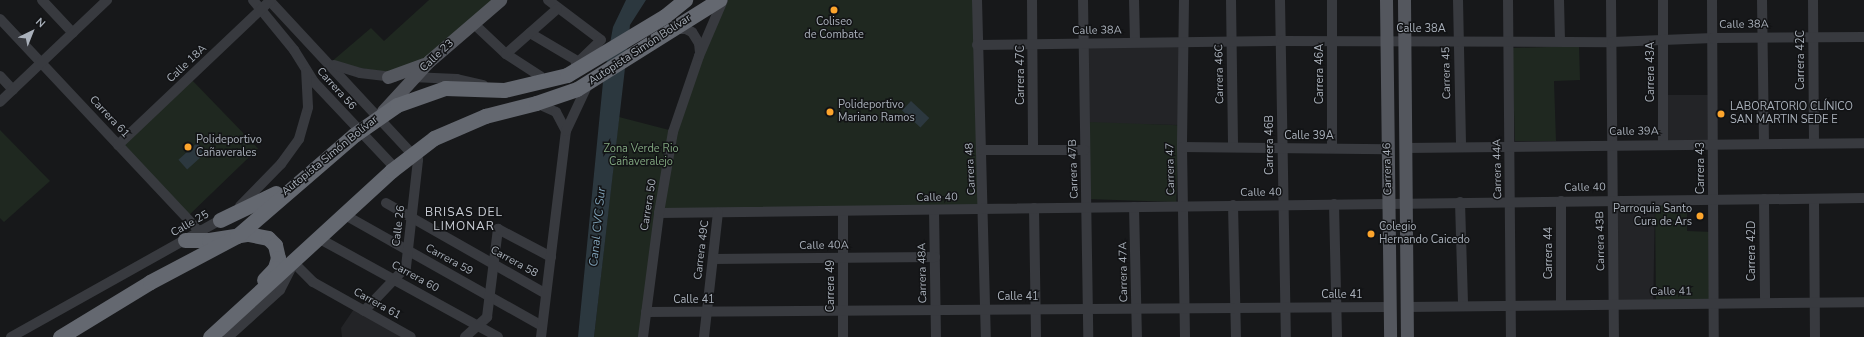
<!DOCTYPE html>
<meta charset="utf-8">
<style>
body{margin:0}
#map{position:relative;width:1864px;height:337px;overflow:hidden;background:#17181a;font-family:"Nunito Sans",sans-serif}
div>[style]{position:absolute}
.built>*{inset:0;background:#232427;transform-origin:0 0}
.green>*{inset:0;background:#1f2820;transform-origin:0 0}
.water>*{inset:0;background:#2c383f;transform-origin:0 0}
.minor>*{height:10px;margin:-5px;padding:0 5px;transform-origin:5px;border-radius:5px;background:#383a3f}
.major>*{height:13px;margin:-6.5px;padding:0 6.5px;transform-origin:6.5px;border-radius:6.5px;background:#54575e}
.highway>*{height:15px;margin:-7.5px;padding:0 7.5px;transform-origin:7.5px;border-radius:7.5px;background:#646870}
.dots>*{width:11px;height:11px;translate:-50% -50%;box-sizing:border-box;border:2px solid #121315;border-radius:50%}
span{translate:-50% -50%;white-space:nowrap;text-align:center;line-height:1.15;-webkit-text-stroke:3px #121315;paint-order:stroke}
.poi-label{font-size:11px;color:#a9b0ba}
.left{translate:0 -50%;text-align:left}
.right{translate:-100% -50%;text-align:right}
.street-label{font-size:11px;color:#a9b0ba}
.park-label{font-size:11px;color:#80a67f}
.neighbourhood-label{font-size:12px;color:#caced6;letter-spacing:1px}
.water-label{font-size:12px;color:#7ea1b7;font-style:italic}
.north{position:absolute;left:12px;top:12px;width:40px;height:40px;-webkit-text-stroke:3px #121315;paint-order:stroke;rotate:43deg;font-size:11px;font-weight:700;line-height:16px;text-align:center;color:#a9b0ba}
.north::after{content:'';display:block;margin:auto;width:14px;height:18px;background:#a9b0ba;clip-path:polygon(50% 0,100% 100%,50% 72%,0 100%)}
</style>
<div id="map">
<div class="built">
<div style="left:1180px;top:46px;width:79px;height:92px;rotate:91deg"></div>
<div style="left:1663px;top:95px;width:50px;height:49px"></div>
<div style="left:1612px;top:200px;width:43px;height:105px;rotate:1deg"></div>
<div style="clip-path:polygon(356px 306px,411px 337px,342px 337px,341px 328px)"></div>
</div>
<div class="green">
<div style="clip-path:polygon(429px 0,500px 0,415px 77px,330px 63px,371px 28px,384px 41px)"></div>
<div style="clip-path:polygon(723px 0,977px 0,985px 209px,659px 213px,643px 337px,594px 337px,619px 117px,673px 131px)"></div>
<div style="clip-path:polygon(1579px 46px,1580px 80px,1554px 81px,1556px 141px,1515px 141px,1512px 48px)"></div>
<div style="left:190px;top:78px;width:98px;height:98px;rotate:46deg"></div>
<div style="left:1089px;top:122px;width:90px;height:77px;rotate:2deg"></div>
<div style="clip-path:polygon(0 130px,50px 181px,4px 222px,0 218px)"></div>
<div style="clip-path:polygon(1655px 201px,1687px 201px,1687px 231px,1713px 232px,1714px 303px,1656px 304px)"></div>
</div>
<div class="water">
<div style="clip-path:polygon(626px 0,646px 0,630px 25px,594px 337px,578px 337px,603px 82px,613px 27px)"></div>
<div style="left:911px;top:101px;width:25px;height:13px;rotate:43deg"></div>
<div style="left:197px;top:143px;width:13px;height:25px;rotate:48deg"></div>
</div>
<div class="minor">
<div style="left:42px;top:0;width:45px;rotate:46.8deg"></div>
<div style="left:253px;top:0;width:65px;rotate:50.6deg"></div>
<div style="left:294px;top:50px;width:38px;rotate:58deg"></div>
<div style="left:314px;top:82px;width:118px;rotate:46.7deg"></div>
<div style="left:269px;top:0;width:210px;rotate:47.1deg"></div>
<div style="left:548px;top:0;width:66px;rotate:37deg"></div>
<div style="left:601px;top:40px;width:35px;rotate:136deg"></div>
<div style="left:977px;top:0;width:337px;rotate:88.5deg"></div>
<div style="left:1032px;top:0;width:150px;rotate:89.6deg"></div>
<div style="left:1083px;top:0;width:337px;rotate:89.1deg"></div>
<div style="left:1134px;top:0;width:42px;rotate:88.6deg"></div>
<div style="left:1184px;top:0;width:147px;rotate:90.8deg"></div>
<div style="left:1182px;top:147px;width:190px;rotate:89.1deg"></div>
<div style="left:1231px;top:0;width:147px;rotate:89.2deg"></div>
<div style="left:1280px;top:0;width:337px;rotate:89deg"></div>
<div style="left:1458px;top:0;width:146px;rotate:88.8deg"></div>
<div style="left:1508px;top:0;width:337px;rotate:89.5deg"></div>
<div style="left:1559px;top:0;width:41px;rotate:88.6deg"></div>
<div style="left:1611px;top:0;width:337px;rotate:89.5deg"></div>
<div style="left:1663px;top:0;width:144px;rotate:90deg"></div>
<div style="left:1712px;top:0;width:337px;rotate:89.7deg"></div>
<div style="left:1762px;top:0;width:143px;rotate:89.2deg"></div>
<div style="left:1813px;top:0;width:143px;rotate:89.6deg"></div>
<div style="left:0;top:19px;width:292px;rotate:46.8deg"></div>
<div style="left:473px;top:23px;width:45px;rotate:43.2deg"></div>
<div style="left:506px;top:54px;width:40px;rotate:32.9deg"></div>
<div style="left:540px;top:76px;width:5px;rotate:68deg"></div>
<div style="left:674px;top:29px;width:12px"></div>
<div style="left:686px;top:29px;width:7px;rotate:27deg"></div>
<div style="left:692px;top:32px;width:13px;rotate:58deg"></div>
<div style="left:699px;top:43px;width:9px;rotate:84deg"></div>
<div style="left:530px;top:33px;width:57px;rotate:30.6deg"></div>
<div style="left:977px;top:45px;width:304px;rotate:-0.8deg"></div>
<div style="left:1281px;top:41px;width:331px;rotate:0.2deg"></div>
<div style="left:1612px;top:42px;width:101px;rotate:-2.3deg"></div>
<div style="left:1713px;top:38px;width:151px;rotate:-0.4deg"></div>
<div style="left:506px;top:54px;width:68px;rotate:-41.4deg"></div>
<div style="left:334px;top:65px;width:27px;rotate:17deg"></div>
<div style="left:360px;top:73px;width:34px;rotate:7deg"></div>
<div style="left:0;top:76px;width:19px;rotate:47deg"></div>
<div style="left:412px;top:77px;width:45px;rotate:2.5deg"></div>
<div style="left:457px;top:79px;width:27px;rotate:13deg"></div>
<div style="left:0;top:102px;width:148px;rotate:-43.6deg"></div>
<div style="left:536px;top:103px;width:22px;rotate:24deg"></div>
<div style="left:556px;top:112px;width:21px;rotate:62deg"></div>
<div style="left:118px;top:145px;width:211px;rotate:-43.5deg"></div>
<div style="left:1182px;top:147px;width:206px;rotate:0.6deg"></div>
<div style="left:1332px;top:148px;width:148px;rotate:-90deg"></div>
<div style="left:1405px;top:148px;width:459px;rotate:-0.6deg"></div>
<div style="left:982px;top:150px;width:103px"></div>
<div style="left:1764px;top:199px;width:104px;rotate:89.4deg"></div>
<div style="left:1814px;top:199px;width:138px;rotate:89.6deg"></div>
<div style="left:1460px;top:202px;width:104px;rotate:88.3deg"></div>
<div style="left:386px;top:203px;width:184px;rotate:29.6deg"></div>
<div style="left:1334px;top:204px;width:133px;rotate:88.7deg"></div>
<div style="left:1233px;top:205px;width:132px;rotate:88.7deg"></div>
<div style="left:240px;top:206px;width:59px;rotate:-45.7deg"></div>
<div style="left:281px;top:164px;width:31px;rotate:-54deg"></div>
<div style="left:299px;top:139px;width:33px;rotate:-74deg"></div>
<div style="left:308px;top:107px;width:35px;rotate:-93deg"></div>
<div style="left:1134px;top:207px;width:130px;rotate:88.7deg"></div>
<div style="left:1034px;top:208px;width:129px;rotate:89.1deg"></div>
<div style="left:934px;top:210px;width:127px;rotate:89.1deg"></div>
<div style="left:843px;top:211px;width:126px;rotate:90deg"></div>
<div style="left:659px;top:213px;width:1205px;rotate:-0.71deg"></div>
<div style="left:345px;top:215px;width:226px;rotate:29.4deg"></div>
<div style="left:320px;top:239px;width:203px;rotate:28.8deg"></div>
<div style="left:713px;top:259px;width:222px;rotate:-0.5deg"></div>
<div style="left:1561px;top:305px;width:104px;rotate:-90deg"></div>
<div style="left:1407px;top:307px;width:457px;rotate:-0.6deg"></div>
<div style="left:364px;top:311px;width:61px;rotate:-46.3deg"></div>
<div style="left:406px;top:267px;width:108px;rotate:-83.6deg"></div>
<div style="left:418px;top:160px;width:9px;rotate:-108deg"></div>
<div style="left:646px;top:312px;width:744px;rotate:-0.39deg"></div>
<div style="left:11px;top:337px;width:246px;rotate:-29.2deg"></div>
<div style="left:228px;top:337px;width:70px;rotate:-42.1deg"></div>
<div style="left:280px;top:290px;width:30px;rotate:-63deg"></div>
<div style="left:294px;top:263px;width:27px;rotate:45deg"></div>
<div style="left:313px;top:282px;width:112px;rotate:29.3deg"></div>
<div style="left:465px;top:337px;width:30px;rotate:-42deg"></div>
<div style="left:487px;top:317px;width:89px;rotate:-82.9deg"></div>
<div style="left:498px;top:229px;width:60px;rotate:27.8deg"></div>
<div style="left:541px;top:337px;width:208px;rotate:-83.1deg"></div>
<div style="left:566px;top:131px;width:52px;rotate:-64.9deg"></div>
<div style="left:643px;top:337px;width:125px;rotate:-82.6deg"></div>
<div style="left:659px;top:213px;width:82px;rotate:-80.2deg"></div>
<div style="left:673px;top:132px;width:80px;rotate:-71.1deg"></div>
<div style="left:699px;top:56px;width:61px;rotate:-66.8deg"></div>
<div style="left:704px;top:337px;width:125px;rotate:-83.6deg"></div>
</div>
<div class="major">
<div style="left:1386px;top:0;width:337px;rotate:89.3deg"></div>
<div style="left:1404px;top:0;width:337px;rotate:89.5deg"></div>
<div style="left:388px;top:77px;width:38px;rotate:-20deg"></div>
<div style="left:383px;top:111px;width:68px;rotate:-47.4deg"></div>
<div style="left:429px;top:61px;width:94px;rotate:-40.7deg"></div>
</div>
<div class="highway">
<div style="left:220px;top:220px;width:62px;rotate:-25.7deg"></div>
<div style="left:185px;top:240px;width:24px"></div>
<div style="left:209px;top:240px;width:39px;rotate:-9deg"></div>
<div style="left:248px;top:234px;width:20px;rotate:11deg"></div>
<div style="left:268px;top:238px;width:10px;rotate:45deg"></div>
<div style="left:275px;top:245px;width:13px;rotate:77deg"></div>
<div style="left:278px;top:258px;width:10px;rotate:107deg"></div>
<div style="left:275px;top:268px;width:16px;rotate:133deg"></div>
<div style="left:60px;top:337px;width:105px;rotate:-31.4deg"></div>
<div style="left:150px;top:282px;width:98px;rotate:-27.9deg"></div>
<div style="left:237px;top:236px;width:155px;rotate:-40.8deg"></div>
<div style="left:354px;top:135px;width:52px;rotate:-34.9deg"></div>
<div style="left:397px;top:105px;width:51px;rotate:-19.5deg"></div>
<div style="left:445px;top:88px;width:59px;rotate:1.9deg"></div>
<div style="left:504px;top:90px;width:65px;rotate:-13.4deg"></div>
<div style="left:567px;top:75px;width:114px;rotate:-31deg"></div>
<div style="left:665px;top:16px;width:26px;rotate:-39deg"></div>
<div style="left:210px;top:337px;width:246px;rotate:-42.5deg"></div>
<div style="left:391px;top:171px;width:54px;rotate:-37.5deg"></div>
<div style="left:434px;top:138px;width:56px;rotate:-23.3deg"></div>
<div style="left:485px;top:116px;width:53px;rotate:-14.3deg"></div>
<div style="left:536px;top:103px;width:43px;rotate:-18.9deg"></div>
<div style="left:577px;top:89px;width:168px;rotate:-32.1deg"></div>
</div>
<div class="dots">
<div style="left:834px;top:10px;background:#fda52c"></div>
<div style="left:830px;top:112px;background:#fda52c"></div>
<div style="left:1721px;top:114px;background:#fda52c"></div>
<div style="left:188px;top:147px;background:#fda52c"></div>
<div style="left:1700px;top:216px;background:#fda52c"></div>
<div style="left:1371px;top:234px;background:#fda52c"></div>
</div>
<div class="poi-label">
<span style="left:834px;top:29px">Coliseo<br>de Combate</span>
<span class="left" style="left:838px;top:112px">Polideportivo<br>Mariano Ramos</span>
<span class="left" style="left:1730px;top:114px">LABORATORIO CLÍNICO<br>SAN MARTIN SEDE E</span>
<span class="left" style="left:196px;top:147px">Polideportivo<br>Cañaverales</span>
<span class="right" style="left:1692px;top:216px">Parroquia Santo<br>Cura de Ars</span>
<span class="left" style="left:1379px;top:234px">Colegio<br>Hernando Caicedo</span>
</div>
<div class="street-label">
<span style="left:1744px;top:25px;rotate:-1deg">Calle 38A</span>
<span style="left:1421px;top:29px">Calle 38A</span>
<span style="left:1097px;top:31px;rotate:-1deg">Calle 38A</span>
<span style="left:640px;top:50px;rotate:-33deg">Autopista Simón Bolívar</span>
<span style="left:437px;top:56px;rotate:-43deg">Calle 23</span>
<span style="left:1801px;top:60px;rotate:-90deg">Carrera 42C</span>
<span style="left:187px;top:64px;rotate:-43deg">Calle 18A</span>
<span style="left:1651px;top:72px;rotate:-90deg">Carrera 43A</span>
<span style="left:1447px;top:73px;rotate:-91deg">Carrera 45</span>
<span style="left:1220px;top:74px;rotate:-91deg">Carrera 46C</span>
<span style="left:1320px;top:74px;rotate:-90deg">Carrera 46A</span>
<span style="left:1021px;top:75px;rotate:-90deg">Carrera 47C</span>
<span style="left:336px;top:89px;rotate:48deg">Carrera 56</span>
<span style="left:109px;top:117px;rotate:47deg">Carrera 61</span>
<span style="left:1634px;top:132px;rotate:-1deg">Calle 39A</span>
<span style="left:1309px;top:136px">Calle 39A</span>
<span style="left:1270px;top:145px;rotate:-90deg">Carrera 46B</span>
<span style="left:330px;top:156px;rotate:-39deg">Autopista Simón Bolívar</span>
<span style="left:1701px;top:168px;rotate:-90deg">Carrera 43</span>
<span style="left:971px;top:169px;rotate:-93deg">Carrera 48</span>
<span style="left:1074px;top:169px;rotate:-92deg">Carrera 47B</span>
<span style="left:1171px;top:169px;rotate:-91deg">Carrera 47</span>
<span style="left:1388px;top:169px;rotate:-91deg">Carrera 46</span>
<span style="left:1498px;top:169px;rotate:-91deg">Carrera 44A</span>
<span style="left:1585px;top:188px;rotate:-1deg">Calle 40</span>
<span style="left:1261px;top:193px;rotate:-1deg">Calle 40</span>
<span style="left:937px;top:198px;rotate:-1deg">Calle 40</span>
<span style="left:649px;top:205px;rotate:-81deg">Carrera 50</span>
<span style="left:190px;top:224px;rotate:-29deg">Calle 25</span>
<span style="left:399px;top:226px;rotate:-83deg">Calle 26</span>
<span style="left:1601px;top:241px;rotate:-91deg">Carrera 43B</span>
<span style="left:824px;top:246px;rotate:-1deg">Calle 40A</span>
<span style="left:702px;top:250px;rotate:-83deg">Carrera 49C</span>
<span style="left:1752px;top:251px;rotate:-90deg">Carrera 42D</span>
<span style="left:1549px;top:253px;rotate:-90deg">Carrera 44</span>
<span style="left:449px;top:260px;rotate:29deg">Carrera 59</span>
<span style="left:514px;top:262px;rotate:29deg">Carrera 58</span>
<span style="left:1124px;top:272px;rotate:-91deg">Carrera 47A</span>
<span style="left:923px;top:273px;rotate:-91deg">Carrera 48A</span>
<span style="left:415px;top:277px;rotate:29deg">Carrera 60</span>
<span style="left:831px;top:286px;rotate:-90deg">Carrera 49</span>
<span style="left:1671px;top:292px;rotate:-1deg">Calle 41</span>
<span style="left:1342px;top:295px">Calle 41</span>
<span style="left:1018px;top:297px">Calle 41</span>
<span style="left:694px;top:300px">Calle 41</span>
<span style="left:377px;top:304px;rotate:29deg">Carrera 61</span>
</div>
<div class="park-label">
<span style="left:641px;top:156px">Zona Verde Rio<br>Cañaveralejo</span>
</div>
<div class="neighbourhood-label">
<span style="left:464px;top:220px">BRISAS DEL<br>LIMONAR</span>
</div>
<div class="water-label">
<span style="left:598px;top:227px;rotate:-84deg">Canal CVC Sur</span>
</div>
<div class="north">N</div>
</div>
